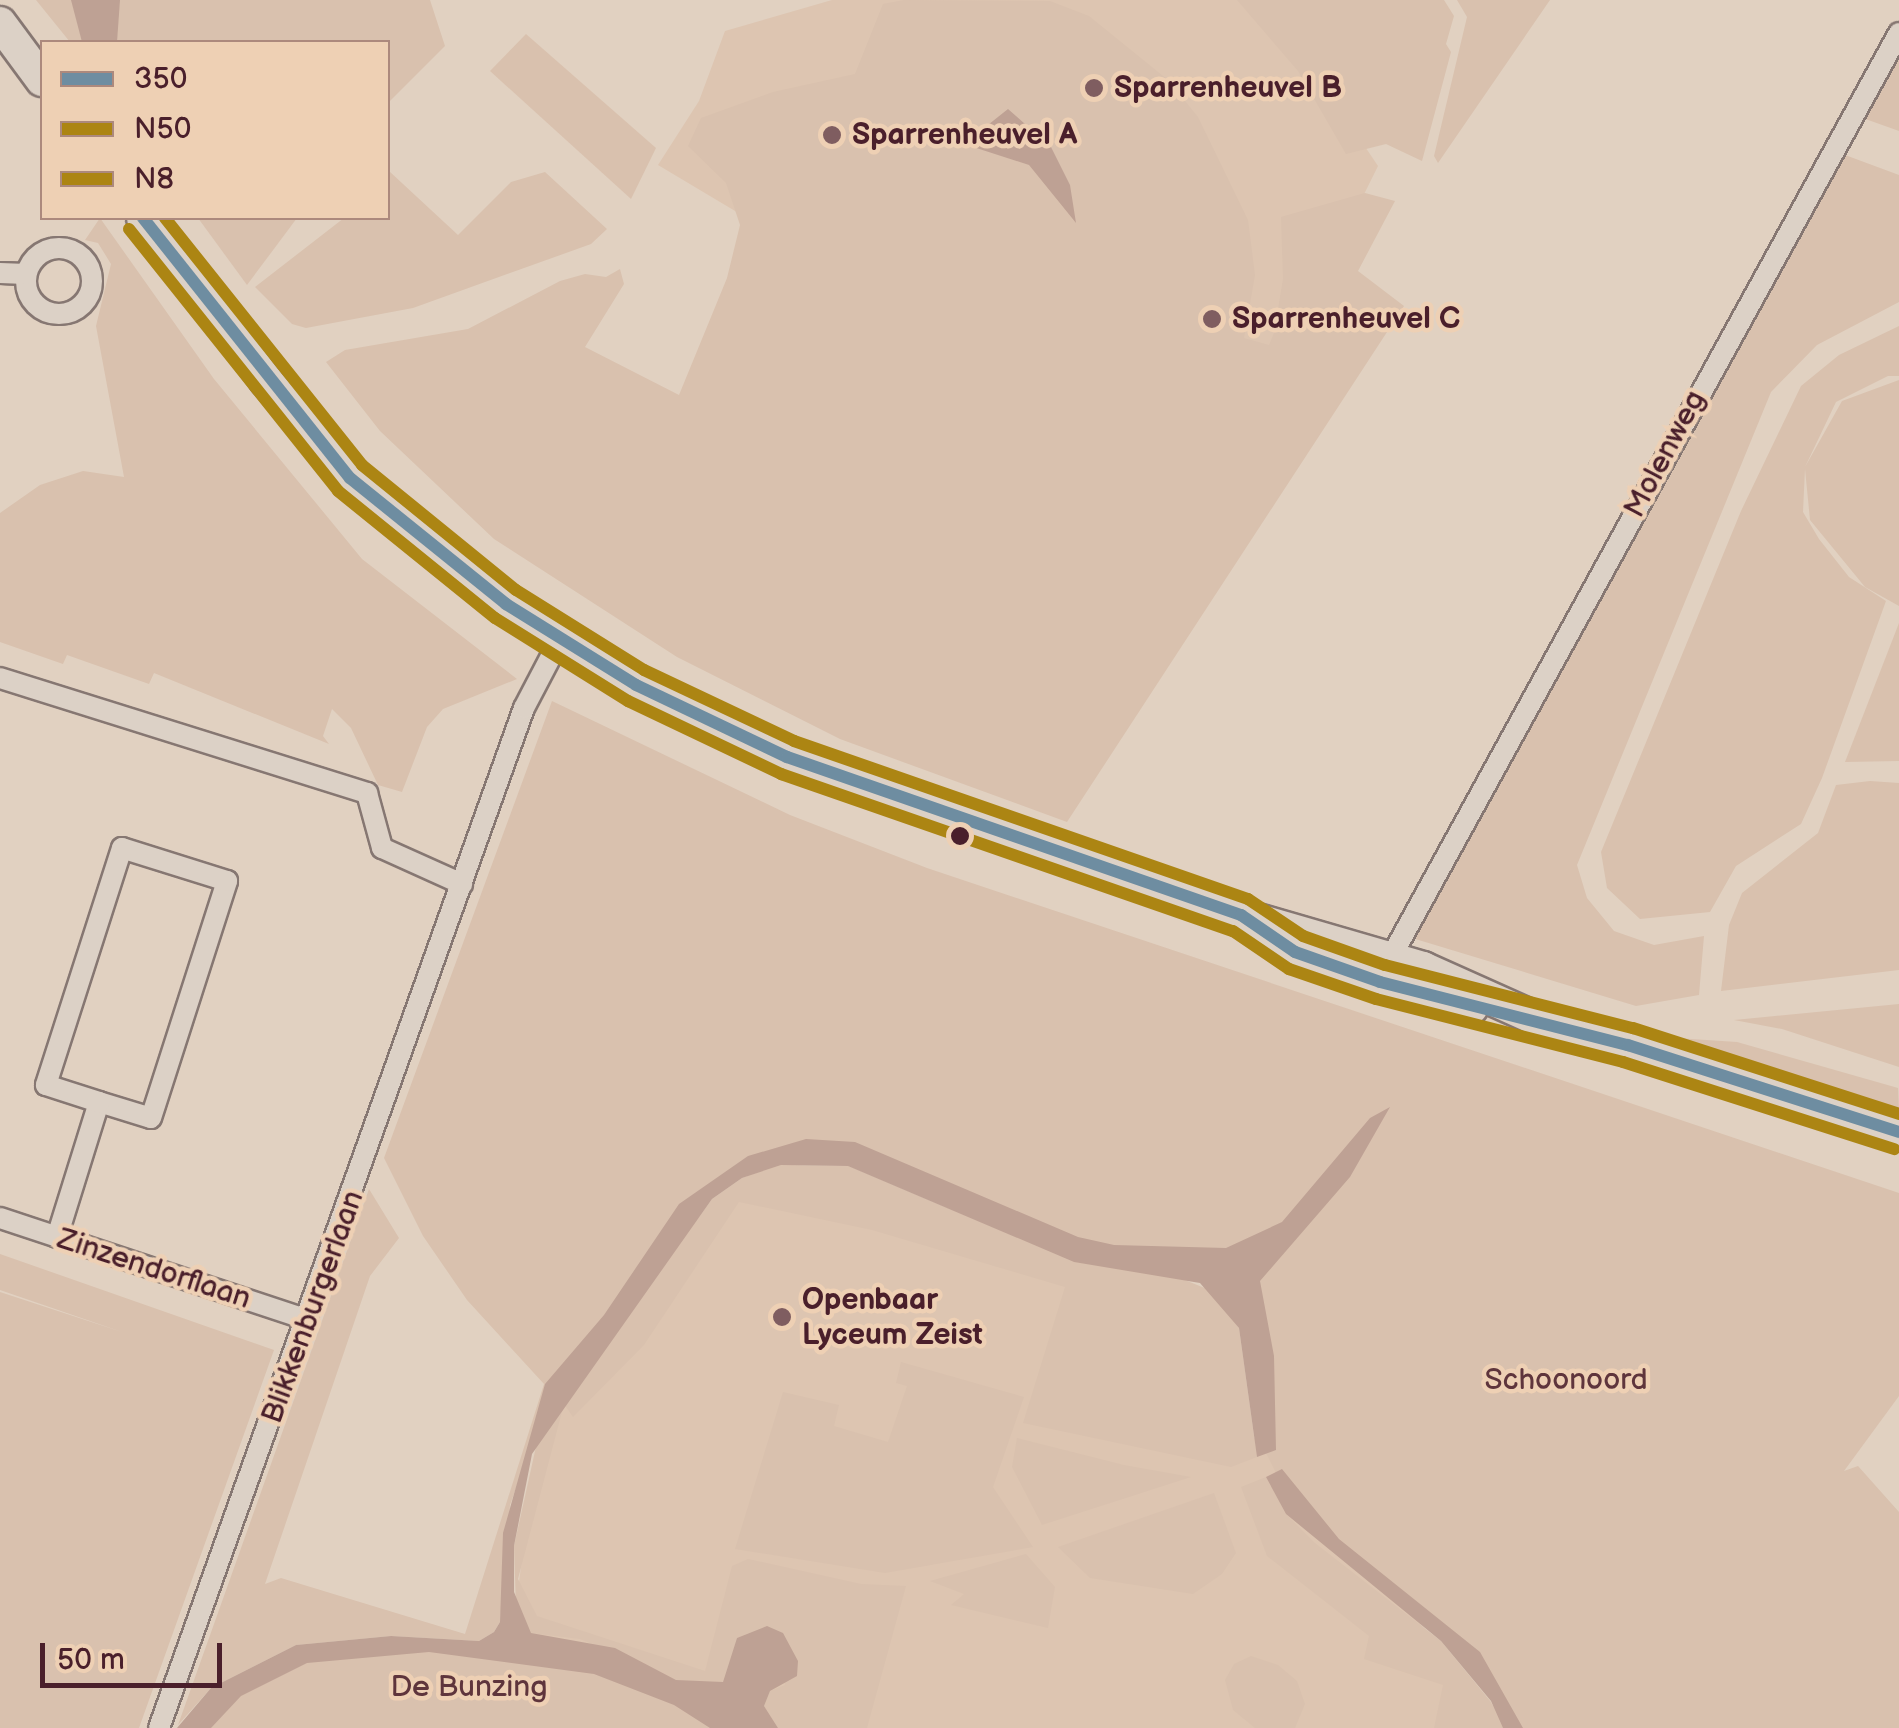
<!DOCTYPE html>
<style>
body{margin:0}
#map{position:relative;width:1899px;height:1728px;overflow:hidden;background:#e1d1c1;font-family:"Balsamiq Sans",sans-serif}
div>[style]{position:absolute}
.built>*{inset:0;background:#ddc5b1}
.green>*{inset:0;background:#d9c1ae}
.water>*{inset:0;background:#bea194}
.roads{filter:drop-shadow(2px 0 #867772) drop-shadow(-2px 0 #867772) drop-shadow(0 2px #867772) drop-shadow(0 -2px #867772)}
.street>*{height:20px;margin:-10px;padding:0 10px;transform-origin:10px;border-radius:10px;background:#dcd1c6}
.street>.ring{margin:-10px;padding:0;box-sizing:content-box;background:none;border:20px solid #dcd1c6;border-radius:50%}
.primary>*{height:32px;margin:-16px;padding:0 16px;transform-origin:16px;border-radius:16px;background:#dcd1c6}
.bus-1>*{height:12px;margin:-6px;padding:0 6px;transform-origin:6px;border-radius:6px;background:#6e8da1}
.bus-2>*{height:12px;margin:-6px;padding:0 6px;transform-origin:6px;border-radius:6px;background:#ac8513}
.bus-3>*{height:12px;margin:-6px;padding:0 6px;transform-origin:6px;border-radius:6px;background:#ac8513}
.dots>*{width:28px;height:28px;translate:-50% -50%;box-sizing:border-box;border:5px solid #eed0b4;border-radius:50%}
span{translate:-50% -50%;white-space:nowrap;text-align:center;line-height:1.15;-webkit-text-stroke:9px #eed0b4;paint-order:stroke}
.poi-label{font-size:30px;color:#4a1f2b;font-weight:700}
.left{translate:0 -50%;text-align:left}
.street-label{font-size:30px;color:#4a1f2b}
.park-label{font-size:30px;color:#5f353c}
.legend{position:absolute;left:40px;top:40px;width:350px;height:180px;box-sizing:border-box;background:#eed0b4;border:2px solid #ac897d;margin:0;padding:12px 18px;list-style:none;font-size:30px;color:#4a1f2b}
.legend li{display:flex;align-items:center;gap:20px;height:50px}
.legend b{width:50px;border:2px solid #ac897d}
.scale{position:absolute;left:40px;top:1643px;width:182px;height:45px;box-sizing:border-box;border:5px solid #4a1f2b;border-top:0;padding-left:12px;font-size:30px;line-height:35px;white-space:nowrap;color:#4a1f2b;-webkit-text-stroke:8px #eed0b4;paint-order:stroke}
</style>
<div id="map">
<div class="built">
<div style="clip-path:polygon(832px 0,1253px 0,1288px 32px,1378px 166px,1214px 497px,658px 165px,699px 101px,725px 31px)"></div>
<div style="clip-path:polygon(770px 1157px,1085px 1248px,1513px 1728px,748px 1728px,510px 1645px,543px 1412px,656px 1254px)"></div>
</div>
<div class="green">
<div style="clip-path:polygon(36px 0,430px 0,445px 46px,388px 103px,388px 42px,70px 42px)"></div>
<div style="clip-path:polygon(evenodd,904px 0,1050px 1px,1089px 16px,1168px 80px,1198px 117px,1248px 220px,1255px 275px,1244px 338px,1269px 345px,1274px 333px,1283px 279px,1281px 217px,1365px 193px,1395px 201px,1358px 271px,1404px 306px,1067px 822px,840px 739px,677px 657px,494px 539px,380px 431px,326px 362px,345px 350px,468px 329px,560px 281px,585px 274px,606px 277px,620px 269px,624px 284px,585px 347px,679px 395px,727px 278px,740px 225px,726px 183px,688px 146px,701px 118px,773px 92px,855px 74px,883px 4px,904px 0,966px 144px,1051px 147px,1074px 221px,1029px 165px,966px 144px)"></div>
<div style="clip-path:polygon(1237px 0,1444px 0,1454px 16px,1446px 44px,1451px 52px,1422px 161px,1386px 144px,1346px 154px,1298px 71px)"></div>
<div style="clip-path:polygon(1457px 0,1550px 0,1438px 163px,1434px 156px,1467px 17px)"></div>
<div style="clip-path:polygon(526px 34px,656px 148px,631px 199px,490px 71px)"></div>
<div style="clip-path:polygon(1899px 39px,1899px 131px,1857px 116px)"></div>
<div style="clip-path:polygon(1837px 152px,1899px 175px,1899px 302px,1817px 345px,1771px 392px,1577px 865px,1587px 898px,1614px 931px,1654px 945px,1704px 936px,1699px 995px,1636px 1006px,1412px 938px)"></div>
<div style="clip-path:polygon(389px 171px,458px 235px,511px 182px,545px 172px,607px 229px,591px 244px,413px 308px,306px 328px,292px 324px,255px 287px,344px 218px,388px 218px)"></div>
<div style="clip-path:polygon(100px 218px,214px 379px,362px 559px,517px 679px,443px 709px,427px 727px,402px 792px,378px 785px,351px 728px,332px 709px,323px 736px,329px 744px,154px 673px,149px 684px,67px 655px,63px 664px,0 642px,0 513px,40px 485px,83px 471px,124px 477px,96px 326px,111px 264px,98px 243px,85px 240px)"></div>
<div style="clip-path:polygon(198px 218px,297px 218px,247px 285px)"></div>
<div style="clip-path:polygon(1899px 326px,1899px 376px,1888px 376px,1836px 402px,1805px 467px,1842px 401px,1899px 380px,1899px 606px,1865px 587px,1810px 520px,1805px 469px,1803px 512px,1819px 539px,1849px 577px,1886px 601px,1822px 778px,1801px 824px,1736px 866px,1710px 912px,1640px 919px,1607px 888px,1601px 852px,1741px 511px,1801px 386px,1839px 355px)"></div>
<div style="clip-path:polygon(1899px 623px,1899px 761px,1845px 762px)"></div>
<div style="clip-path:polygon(552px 701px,790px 815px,927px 868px,1899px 1193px,1899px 1396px,1844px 1471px,1858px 1466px,1899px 1512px,1899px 1728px,1513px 1728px,1478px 1670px,1296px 1513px,1260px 1441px,1247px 1313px,1215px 1260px,1085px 1248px,863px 1157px,771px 1157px,691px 1206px,588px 1373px,712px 1199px,742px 1178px,781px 1165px,849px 1166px,1074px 1262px,1175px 1276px,1212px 1291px,1239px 1328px,1257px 1457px,1231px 1467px,1023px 1423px,1065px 1287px,872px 1230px,739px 1202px,644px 1345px,573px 1417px,564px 1404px,518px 1579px,537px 1616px,705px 1671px,732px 1566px,748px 1559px,861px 1584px,906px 1586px,867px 1728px,778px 1728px,764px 1706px,770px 1691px,785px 1685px,767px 1626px,737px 1638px,723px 1682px,699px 1683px,676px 1680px,580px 1639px,530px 1633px,516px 1606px,514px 1546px,545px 1406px,510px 1505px,500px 1622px,494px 1632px,479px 1641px,391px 1636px,296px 1645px,211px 1688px,178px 1725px,369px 1189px,399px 1238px,370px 1276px,265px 1584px,281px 1578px,465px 1634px,544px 1384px,467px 1300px,423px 1236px,384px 1158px)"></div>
<div style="clip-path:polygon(1870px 781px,1899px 783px,1899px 970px,1721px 991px,1729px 925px,1742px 893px,1818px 833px,1836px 785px)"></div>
<div style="clip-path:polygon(1899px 1004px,1899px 1067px,1782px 1029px,1734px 1020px)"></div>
<div style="clip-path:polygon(1676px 1038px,1737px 1042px,1898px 1088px,1899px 1111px)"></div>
<div style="clip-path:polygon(0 1254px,274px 1350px,139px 1728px,0 1728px,0 1292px,122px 1332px,0 1290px)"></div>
<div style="clip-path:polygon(901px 1362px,1024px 1397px,993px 1487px,1033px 1547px,885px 1573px,735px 1549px,783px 1392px,839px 1405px,834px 1426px,888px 1442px,907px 1386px,896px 1383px)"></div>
<div style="clip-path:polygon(1017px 1438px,1124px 1465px,1191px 1477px,1042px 1525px,1012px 1467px)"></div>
<div style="clip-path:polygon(1266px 1477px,1286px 1514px,1315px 1543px,1441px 1641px,1491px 1702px,1503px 1728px,1434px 1728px,1443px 1685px,1364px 1659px,1369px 1636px,1267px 1556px,1241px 1487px)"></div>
<div style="clip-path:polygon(1214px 1493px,1236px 1553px,1222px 1574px,1193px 1594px,1090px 1578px,1058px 1547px)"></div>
<div style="clip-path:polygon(1026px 1554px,1055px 1587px,1048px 1628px,951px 1605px,964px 1594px,930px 1581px)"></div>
<div style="clip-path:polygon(510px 1645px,691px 1695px,748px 1728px,190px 1728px,193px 1719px,317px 1654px)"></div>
<div style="clip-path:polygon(1251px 1656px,1278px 1665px,1297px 1681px,1305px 1704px,1295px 1728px,1255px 1728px,1233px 1710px,1225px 1680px,1234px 1664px)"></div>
</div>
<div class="water">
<div style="clip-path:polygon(71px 0,120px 0,117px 42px,82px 42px)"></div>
<div style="clip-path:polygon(1008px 109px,1051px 147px,1070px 185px,1076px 223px,1029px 165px,964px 144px)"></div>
<div style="clip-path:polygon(1390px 1107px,1350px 1177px,1260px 1281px,1274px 1356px,1276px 1450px,1257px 1457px,1239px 1328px,1200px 1283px,1074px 1262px,848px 1166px,781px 1165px,742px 1178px,712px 1199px,532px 1454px,514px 1546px,514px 1592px,531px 1633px,615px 1648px,676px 1680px,723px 1682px,737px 1638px,767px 1626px,783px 1633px,798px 1661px,797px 1676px,770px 1691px,764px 1706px,778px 1728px,710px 1728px,674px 1705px,594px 1674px,429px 1652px,307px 1663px,241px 1696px,211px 1728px,177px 1728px,211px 1688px,296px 1645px,391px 1636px,479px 1641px,494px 1632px,500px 1622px,503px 1533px,545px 1384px,604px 1315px,679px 1204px,748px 1156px,806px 1139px,855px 1142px,1078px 1237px,1114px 1245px,1226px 1248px,1282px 1222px,1370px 1118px)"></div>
<div style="clip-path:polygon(1282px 1469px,1339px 1539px,1480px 1652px,1523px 1728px,1503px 1728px,1491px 1701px,1441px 1641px,1286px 1514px,1266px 1477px)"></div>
</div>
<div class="roads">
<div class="street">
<div class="ring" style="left:26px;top:248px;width:46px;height:46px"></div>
<div style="left:0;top:273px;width:26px;rotate:2deg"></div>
<div style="left:0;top:678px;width:385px;rotate:17.4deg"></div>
<div style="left:367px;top:793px;width:57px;rotate:74.7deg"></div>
<div style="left:382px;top:848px;width:88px;rotate:24.2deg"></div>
<div style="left:1385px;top:968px;width:1067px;rotate:-61.2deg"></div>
<div style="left:0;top:1218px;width:324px;rotate:18.3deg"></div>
<div style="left:57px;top:1237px;width:141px;rotate:-72.7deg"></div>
<div style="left:99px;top:1102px;width:54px;rotate:17.1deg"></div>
<div style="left:151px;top:1118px;width:249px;rotate:-72.2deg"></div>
<div style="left:227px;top:881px;width:110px;rotate:-162.6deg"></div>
<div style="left:122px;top:848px;width:249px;rotate:107.8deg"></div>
<div style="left:46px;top:1085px;width:56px;rotate:17.8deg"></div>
<div style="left:159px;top:1728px;width:1083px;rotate:-70.31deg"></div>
<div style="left:524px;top:708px;width:78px;rotate:-62.4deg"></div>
</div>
<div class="primary">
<div style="left:0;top:23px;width:71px;rotate:53.6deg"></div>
<div style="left:143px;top:218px;width:203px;rotate:52.8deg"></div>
<div style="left:266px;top:380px;width:129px;rotate:49.4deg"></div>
<div style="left:350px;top:478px;width:201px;rotate:38.9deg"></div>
<div style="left:506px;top:604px;width:153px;rotate:31.9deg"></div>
<div style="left:636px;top:685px;width:167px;rotate:25.5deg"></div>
<div style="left:787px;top:757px;width:191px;rotate:20.2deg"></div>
<div style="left:966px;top:823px;width:290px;rotate:18.5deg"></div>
<div style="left:1241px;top:915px;width:190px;rotate:16.2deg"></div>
<div style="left:1423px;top:968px;width:120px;rotate:24.2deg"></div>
<div style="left:1532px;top:1017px;width:385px;rotate:17.4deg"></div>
<div style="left:1257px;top:926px;width:46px;rotate:34.4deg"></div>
<div style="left:1295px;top:952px;width:185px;rotate:17.7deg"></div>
</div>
</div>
<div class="bus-1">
<div style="left:143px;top:218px;width:332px;rotate:51.5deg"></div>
<div style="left:350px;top:478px;width:201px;rotate:38.9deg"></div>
<div style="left:506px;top:604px;width:153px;rotate:31.9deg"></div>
<div style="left:636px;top:685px;width:167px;rotate:25.5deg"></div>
<div style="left:787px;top:757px;width:481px;rotate:19.2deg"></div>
<div style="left:1241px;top:915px;width:65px;rotate:34.4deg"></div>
<div style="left:1295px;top:952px;width:90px;rotate:19.4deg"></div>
<div style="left:1380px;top:982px;width:256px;rotate:14.3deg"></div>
<div style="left:1628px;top:1045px;width:285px;rotate:17.8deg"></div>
</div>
<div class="bus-2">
<div style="left:129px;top:229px;width:335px;rotate:51.4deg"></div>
<div style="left:338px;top:491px;width:202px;rotate:39deg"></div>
<div style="left:495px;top:618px;width:157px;rotate:32deg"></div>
<div style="left:628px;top:701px;width:170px;rotate:25.5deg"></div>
<div style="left:781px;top:774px;width:478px;rotate:19.2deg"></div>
<div style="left:1233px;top:931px;width:68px;rotate:34.2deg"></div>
<div style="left:1289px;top:969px;width:92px;rotate:19deg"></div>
<div style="left:1376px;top:999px;width:255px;rotate:14.3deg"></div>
<div style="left:1623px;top:1062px;width:285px;rotate:17.8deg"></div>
</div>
<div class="bus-3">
<div style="left:165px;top:218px;width:316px;rotate:51.4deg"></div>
<div style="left:362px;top:465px;width:198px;rotate:39.1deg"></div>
<div style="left:516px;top:590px;width:151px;rotate:32deg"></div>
<div style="left:644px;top:670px;width:166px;rotate:25.3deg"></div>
<div style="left:794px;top:741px;width:481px;rotate:19.2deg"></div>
<div style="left:1248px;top:899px;width:66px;rotate:33.9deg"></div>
<div style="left:1303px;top:936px;width:87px;rotate:19.5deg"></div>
<div style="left:1385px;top:965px;width:256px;rotate:14.3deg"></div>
<div style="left:1633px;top:1028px;width:280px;rotate:17.9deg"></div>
</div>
<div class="dots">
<div style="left:1094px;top:88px;background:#7f5d60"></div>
<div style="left:832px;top:135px;background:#7f5d60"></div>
<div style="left:1212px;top:319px;background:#7f5d60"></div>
<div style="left:960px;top:836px;background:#4a1f2b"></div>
<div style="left:782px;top:1317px;background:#7f5d60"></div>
</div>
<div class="poi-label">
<span class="left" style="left:1114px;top:88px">Sparrenheuvel B</span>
<span class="left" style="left:852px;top:135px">Sparrenheuvel A</span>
<span class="left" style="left:1232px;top:319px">Sparrenheuvel C</span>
<span class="left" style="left:802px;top:1317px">Openbaar<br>Lyceum Zeist</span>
</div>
<div class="street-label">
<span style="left:1665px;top:454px;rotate:-62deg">Molenweg</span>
<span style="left:154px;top:1269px;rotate:18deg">Zinzendorflaan</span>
<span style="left:313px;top:1307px;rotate:-70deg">Blikkenburgerlaan</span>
</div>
<div class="park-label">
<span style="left:1566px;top:1380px">Schoonoord</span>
<span style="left:469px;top:1687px">De Bunzing</span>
</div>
<ul class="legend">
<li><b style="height:12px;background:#6e8da1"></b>350</li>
<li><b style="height:12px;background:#ac8513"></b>N50</li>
<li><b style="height:12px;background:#ac8513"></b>N8</li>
</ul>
<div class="scale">50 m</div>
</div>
